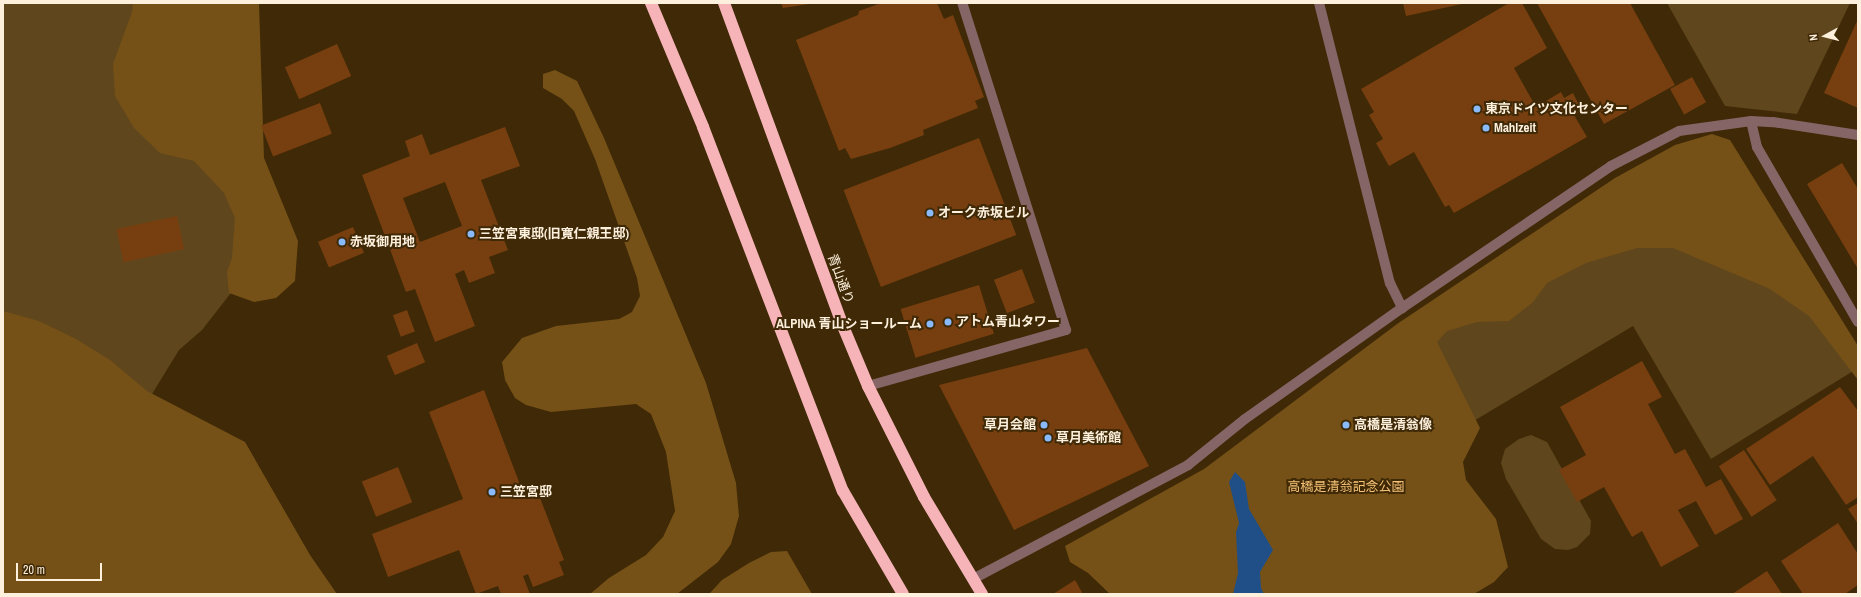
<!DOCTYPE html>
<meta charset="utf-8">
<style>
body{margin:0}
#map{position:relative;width:1861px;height:597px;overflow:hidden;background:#3f2906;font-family:"Archivo Narrow","Noto Sans JP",sans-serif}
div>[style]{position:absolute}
.green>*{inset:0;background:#60461d}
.forest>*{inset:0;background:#755117}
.water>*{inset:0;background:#204f88}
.building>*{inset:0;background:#773f10;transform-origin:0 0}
.minor>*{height:10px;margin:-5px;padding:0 5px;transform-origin:5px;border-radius:5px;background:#866566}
.highway>*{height:12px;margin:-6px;padding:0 6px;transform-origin:6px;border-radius:6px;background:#f6b4b8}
.dots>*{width:11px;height:11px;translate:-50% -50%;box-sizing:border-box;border:2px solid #3f2906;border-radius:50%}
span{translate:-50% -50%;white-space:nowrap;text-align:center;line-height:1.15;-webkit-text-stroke:4px #3f2906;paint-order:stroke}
.poi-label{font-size:13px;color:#fdf0dd;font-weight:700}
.left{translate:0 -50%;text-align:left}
.right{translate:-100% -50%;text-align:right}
.street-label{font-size:13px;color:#fdf0dd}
.park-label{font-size:13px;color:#f6c277}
.frame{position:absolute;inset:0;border:4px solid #fdf0dd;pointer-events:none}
.north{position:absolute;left:1805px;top:16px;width:40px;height:40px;-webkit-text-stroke:3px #3f2906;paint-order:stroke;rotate:263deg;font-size:11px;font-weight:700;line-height:16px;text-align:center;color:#fdf0dd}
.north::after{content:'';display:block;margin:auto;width:14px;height:18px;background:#fdf0dd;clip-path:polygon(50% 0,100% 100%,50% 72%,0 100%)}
.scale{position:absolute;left:16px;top:563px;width:86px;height:18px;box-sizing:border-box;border:2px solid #fdf0dd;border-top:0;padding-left:5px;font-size:12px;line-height:14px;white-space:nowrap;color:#fdf0dd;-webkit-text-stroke:3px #3f2906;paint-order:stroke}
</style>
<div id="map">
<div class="green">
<div style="clip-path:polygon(3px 3px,160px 3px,236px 171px,241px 280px,202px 330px,179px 350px,152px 394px,110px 427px,3px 447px)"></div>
<div style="clip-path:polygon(1667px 3px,1850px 3px,1797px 114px,1725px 106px)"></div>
<div style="clip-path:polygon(1617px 232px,1792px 280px,1858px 368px,1711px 459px,1633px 326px,1462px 428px,1410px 346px)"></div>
<div style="clip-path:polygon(1531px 435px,1547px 442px,1591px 521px,1590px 534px,1577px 547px,1568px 550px,1555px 549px,1541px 539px,1506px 479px,1501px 463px,1505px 449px,1519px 439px)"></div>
</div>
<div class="forest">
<div style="clip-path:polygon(133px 3px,259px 3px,264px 158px,298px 241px,295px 281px,276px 298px,254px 302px,229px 293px,227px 272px,232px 258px,235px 218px,224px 193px,194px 161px,160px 153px,134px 128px,115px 96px,113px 64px,132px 12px)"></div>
<div style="clip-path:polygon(555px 70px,577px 81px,604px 138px,706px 383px,736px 483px,739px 516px,731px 544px,718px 562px,677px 594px,590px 594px,609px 578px,646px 555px,663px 537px,675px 511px,666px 452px,651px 414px,636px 404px,551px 412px,526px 405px,515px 398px,505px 380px,502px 362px,522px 338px,556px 326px,619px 319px,632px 312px,640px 296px,637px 278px,595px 159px,574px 111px,562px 99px,543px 88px,543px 74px)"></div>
<div style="clip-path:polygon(1712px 134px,1730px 140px,1858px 346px,1858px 380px,1809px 316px,1770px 289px,1673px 248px,1637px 248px,1586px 263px,1547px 283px,1533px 302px,1509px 321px,1477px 322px,1447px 331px,1437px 342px,1480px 428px,1463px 462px,1466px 480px,1496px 519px,1508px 567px,1494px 582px,1474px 594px,1110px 594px,1088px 573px,1070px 562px,1065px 546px,1204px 469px,1397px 324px,1615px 178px,1675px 145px)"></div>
<div style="clip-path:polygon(3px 311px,39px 321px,76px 339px,110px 360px,147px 391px,245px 442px,310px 555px,337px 594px,3px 594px)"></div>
<div style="clip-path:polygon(787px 551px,812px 594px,709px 594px,722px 580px,749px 563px,771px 552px)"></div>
</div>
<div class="water">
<div style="clip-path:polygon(1235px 472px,1245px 482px,1249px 509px,1273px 550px,1260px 572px,1261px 588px,1264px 594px,1233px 594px,1238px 573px,1236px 532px,1239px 523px,1229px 482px)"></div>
</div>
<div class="building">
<div style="clip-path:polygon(781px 3px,809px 3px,809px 4px,783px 8px)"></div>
<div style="clip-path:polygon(881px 3px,937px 3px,944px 19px,953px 15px,984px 97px,975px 101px,978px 108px,923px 130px,924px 135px,890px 148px,851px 159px,845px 148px,839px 151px,796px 40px,858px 15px,859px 11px)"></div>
<div style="clip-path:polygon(1403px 3px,1462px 3px,1462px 4px,1406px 16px)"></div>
<div style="clip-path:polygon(1509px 3px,1522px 3px,1547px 48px,1514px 68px,1536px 107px,1561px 92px,1564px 98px,1573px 93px,1582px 111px,1574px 115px,1587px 137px,1454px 213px,1449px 205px,1445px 207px,1414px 152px,1389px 166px,1376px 143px,1383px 139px,1369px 115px,1374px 112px,1361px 89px)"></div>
<div style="clip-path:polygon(1537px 3px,1630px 3px,1675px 85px,1604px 124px)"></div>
<div style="clip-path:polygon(1858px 19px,1858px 108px,1824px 93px)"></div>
<div style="left:337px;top:44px;width:35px;height:57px;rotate:66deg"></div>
<div style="left:1692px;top:77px;width:29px;height:25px;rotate:61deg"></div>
<div style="left:320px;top:103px;width:33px;height:63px;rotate:69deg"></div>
<div style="clip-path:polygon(evenodd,505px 127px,520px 166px,481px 180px,508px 250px,489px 257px,495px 273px,469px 283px,464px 270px,455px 274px,475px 326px,435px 342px,415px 289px,406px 292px,362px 175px,410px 156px,405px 141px,422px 134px,430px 155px,505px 127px,445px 182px,462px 226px,420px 242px,403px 198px,445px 182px)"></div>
<div style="left:979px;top:138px;width:104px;height:145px;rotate:69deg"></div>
<div style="clip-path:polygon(1842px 163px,1858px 189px,1858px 269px,1807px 184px)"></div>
<div style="left:177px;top:216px;width:34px;height:62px;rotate:78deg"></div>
<div style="left:353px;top:227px;width:28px;height:38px;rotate:67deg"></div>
<div style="left:1022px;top:269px;width:36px;height:30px;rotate:69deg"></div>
<div style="left:979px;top:285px;width:51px;height:82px;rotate:73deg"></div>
<div style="left:407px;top:310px;width:23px;height:15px;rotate:70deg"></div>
<div style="left:417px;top:343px;width:21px;height:33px;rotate:67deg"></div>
<div style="clip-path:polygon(1087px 348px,1149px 466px,1014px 530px,939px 385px)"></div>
<div style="clip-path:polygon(1642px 361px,1662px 397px,1648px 404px,1675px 454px,1685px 449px,1706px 487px,1721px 479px,1743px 519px,1715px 535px,1696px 501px,1678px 510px,1699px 546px,1661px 567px,1642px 531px,1632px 537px,1604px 487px,1577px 502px,1559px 470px,1586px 455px,1560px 407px)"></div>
<div style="clip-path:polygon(1840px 387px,1858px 411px,1858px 497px,1846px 505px,1813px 456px,1770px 485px,1746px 449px)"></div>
<div style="clip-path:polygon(484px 390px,524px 495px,537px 490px,564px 560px,559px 562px,564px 575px,533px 587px,528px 574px,523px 576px,530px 594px,501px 594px,498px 586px,476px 594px,459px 550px,388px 577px,372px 534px,463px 499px,429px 412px)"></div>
<div style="left:1744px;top:450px;width:60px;height:30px;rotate:57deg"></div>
<div style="left:398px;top:467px;width:38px;height:39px;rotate:68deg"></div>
<div style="clip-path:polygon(1858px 503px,1858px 524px,1848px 509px)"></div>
<div style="clip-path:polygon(1838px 523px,1858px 554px,1858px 585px,1845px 594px,1803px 594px,1781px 561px)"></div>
<div style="clip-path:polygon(1767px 571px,1782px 594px,1732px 594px)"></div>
<div style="clip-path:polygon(1075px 580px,1083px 594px,1053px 594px)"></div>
</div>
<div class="minor">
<div style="left:1319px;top:3px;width:289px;rotate:75.8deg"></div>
<div style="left:1390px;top:283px;width:28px;rotate:64deg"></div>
<div style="left:1751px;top:121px;width:27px;rotate:77deg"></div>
<div style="left:1757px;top:147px;width:202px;rotate:60deg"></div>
<div style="left:868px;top:386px;width:206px;rotate:-15.8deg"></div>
<div style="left:1066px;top:330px;width:343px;rotate:-107.6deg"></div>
<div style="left:973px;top:579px;width:243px;rotate:-27.9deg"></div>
<div style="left:1188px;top:465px;width:73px;rotate:-38.9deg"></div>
<div style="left:1245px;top:419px;width:192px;rotate:-35.3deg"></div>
<div style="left:1402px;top:308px;width:253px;rotate:-34.2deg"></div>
<div style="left:1611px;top:166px;width:76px;rotate:-27.2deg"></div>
<div style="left:1679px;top:131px;width:73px;rotate:-7.9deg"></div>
<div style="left:1751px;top:121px;width:22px;rotate:3deg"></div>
<div style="left:1773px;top:122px;width:86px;rotate:8.7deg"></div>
</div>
<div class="highway">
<div style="left:651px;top:3px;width:134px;rotate:67.2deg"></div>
<div style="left:703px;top:127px;width:390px;rotate:69deg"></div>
<div style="left:843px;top:491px;width:119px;rotate:59.8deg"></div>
<div style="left:724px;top:3px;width:337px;rotate:69.8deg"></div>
<div style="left:840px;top:319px;width:73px;rotate:67.3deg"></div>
<div style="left:868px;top:386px;width:124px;rotate:63.2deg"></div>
<div style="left:924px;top:497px;width:113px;rotate:59.1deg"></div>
</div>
<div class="dots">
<div style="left:1477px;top:109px;background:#88bafc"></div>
<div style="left:1486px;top:128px;background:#88bafc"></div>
<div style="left:930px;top:213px;background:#88bafc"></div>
<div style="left:471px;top:234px;background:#88bafc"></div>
<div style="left:342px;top:242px;background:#88bafc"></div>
<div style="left:948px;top:322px;background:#88bafc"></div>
<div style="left:930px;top:324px;background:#88bafc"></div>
<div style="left:1044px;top:425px;background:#88bafc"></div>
<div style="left:1346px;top:425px;background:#88bafc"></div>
<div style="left:1048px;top:438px;background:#88bafc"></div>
<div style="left:492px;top:492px;background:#88bafc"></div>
</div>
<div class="poi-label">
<span class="left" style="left:1485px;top:109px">東京ドイツ文化センター</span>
<span class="left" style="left:1494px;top:128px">Mahlzeit</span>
<span class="left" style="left:938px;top:213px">オーク赤坂ビル</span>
<span class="left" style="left:479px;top:234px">三笠宮東邸(旧寬仁親王邸)</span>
<span class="left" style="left:350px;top:242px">赤坂御用地</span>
<span class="left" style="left:956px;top:322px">アトム青山タワー</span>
<span class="right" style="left:922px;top:324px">ALPINA 青山ショールーム</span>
<span class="right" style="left:1036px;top:425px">草月会館</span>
<span class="left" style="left:1354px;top:425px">高橋是清翁像</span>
<span class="left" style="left:1056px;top:438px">草月美術館</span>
<span class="left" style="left:500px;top:492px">三笠宮邸</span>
</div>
<div class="street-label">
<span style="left:840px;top:279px;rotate:70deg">青山通り</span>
</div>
<div class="park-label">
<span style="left:1346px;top:487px">高橋是清翁記念公園</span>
</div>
<div class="frame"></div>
<div class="north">N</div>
<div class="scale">20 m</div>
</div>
